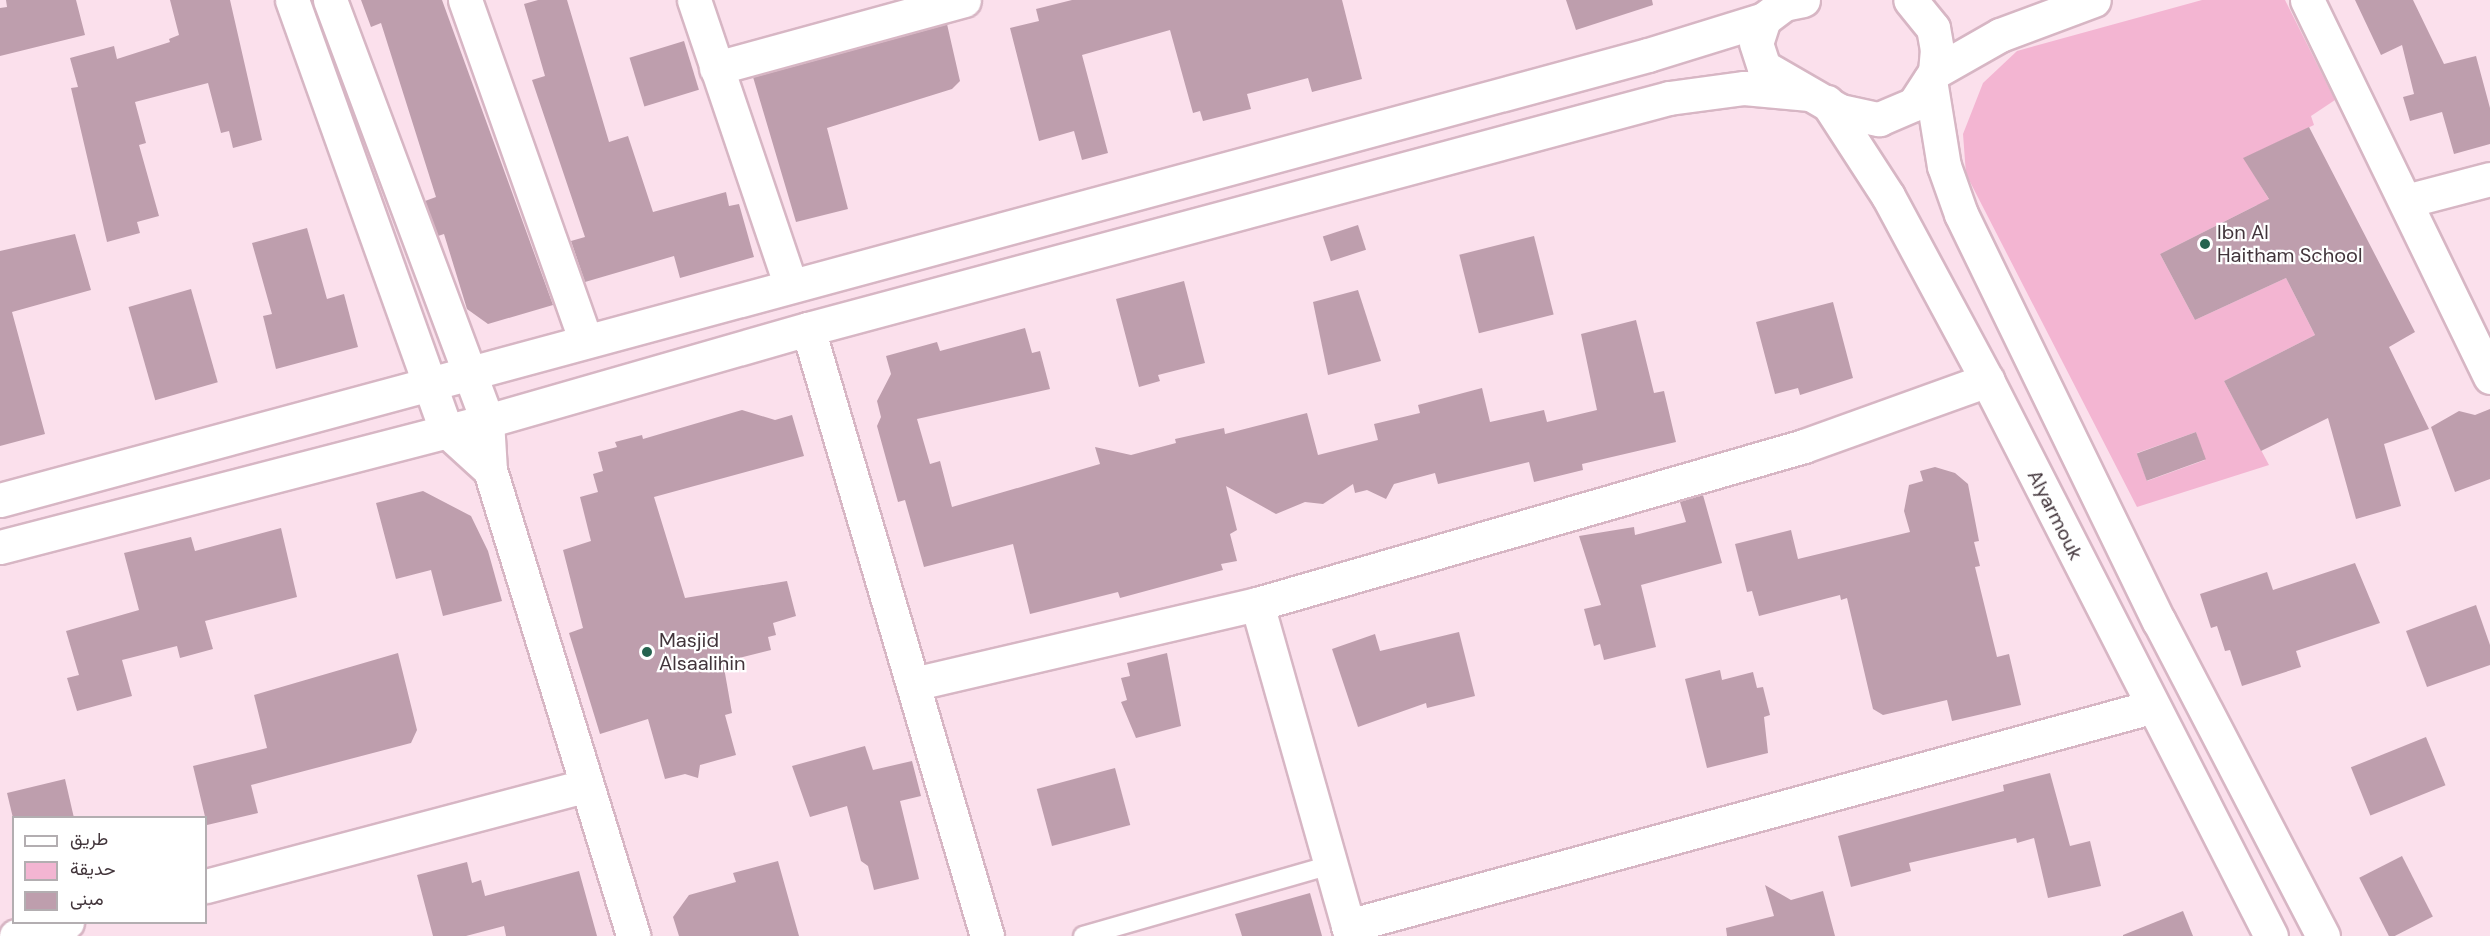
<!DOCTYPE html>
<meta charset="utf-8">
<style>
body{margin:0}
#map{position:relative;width:2490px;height:936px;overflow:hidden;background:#fbe0ec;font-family:"DM Sans",Vazirmatn,sans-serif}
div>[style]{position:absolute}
.green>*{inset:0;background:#f3b5d2}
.building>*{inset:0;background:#be9ead;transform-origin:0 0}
.roads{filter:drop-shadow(2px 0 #d7b6c4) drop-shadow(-2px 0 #d7b6c4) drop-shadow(0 2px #d7b6c4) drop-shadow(0 -2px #d7b6c4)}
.service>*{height:18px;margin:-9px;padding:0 9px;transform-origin:9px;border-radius:9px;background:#fff}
.minor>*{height:33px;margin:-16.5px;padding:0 16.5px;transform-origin:16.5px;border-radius:16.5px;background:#fff}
.tertiary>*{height:33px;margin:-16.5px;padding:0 16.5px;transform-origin:16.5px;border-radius:16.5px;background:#fff}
.dots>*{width:16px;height:16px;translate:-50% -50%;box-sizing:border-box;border:3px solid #fff;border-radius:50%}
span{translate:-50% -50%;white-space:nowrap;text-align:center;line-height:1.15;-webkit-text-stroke:4.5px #fff;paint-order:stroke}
.poi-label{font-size:20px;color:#42353b}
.left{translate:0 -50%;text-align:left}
.street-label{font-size:20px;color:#42353b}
.legend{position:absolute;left:12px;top:816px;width:195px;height:108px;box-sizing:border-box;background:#fff;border:2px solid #b3aeb1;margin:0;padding:8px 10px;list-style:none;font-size:18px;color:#42353b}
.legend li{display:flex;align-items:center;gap:12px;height:30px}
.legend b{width:30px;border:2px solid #b3aeb1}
</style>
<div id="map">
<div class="green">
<div style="clip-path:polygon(evenodd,2202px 0,2285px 0,2335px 100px,2311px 116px,2314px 125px,2244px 158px,2276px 211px,2257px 205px,2160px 254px,2195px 320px,2286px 278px,2315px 335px,2224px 381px,2269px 465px,2137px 507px,1966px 174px,1963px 134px,1983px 83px,2017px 51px,2202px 0,2196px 432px,2205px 460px,2147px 481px,2137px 453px,2196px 432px)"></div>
</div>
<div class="building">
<div style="clip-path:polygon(6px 0,76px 0,85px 35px,0 56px,0 8px,7px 7px)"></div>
<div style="clip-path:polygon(170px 0,230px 0,262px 140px,233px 148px,229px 131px,221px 133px,208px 83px,135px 102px,146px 143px,139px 145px,159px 216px,137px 222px,140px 233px,107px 242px,71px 88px,78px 87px,70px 58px,114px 46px,117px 59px,170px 42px,169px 39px,179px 35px)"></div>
<div style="clip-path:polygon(361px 0,442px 0,553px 305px,488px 324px,467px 309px,444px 234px,438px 236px,425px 201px,436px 197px,381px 23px,371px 27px)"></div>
<div style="clip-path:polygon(538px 0,567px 0,609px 142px,628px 136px,653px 212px,726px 192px,729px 206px,739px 204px,754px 257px,680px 278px,674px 256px,585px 282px,571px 241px,585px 237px,532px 80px,545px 76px,524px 4px)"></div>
<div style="clip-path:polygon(1072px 0,1342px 0,1362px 79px,1312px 92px,1308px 78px,1247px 94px,1251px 109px,1203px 121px,1200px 111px,1193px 113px,1170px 30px,1082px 55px,1108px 153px,1082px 160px,1074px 131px,1039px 141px,1010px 28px,1039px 21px,1036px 9px)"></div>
<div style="clip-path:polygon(1566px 0,1652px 0,1653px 5px,1576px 30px)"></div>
<div style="clip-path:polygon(2355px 0,2413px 0,2444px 64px,2476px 56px,2490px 108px,2490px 144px,2454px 154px,2442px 112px,2410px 121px,2403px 97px,2414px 94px,2402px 45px,2381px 55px)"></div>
<div style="clip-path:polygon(947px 24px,960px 81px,952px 89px,827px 128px,848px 209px,796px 222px,753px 77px)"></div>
<div style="left:684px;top:41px;width:51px;height:57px;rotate:73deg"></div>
<div style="clip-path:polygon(2309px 127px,2415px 332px,2389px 347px,2429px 429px,2384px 444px,2401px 506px,2356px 519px,2328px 418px,2261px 451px,2224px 381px,2315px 335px,2286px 278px,2195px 320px,2160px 254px,2269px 199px,2243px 158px)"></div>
<div style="left:1358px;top:225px;width:26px;height:37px;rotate:72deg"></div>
<div style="clip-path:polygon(307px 228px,327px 299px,344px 294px,358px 347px,276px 369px,263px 316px,272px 314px,252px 243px)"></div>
<div style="clip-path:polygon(75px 234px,91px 290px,12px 312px,45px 434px,0 446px,0 251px)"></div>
<div style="left:1534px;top:236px;width:81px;height:77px;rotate:76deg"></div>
<div style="clip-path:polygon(1184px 281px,1205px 363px,1158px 375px,1160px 381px,1139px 387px,1116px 299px)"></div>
<div style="left:191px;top:289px;width:97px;height:65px;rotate:74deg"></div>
<div style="clip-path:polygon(1358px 290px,1381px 361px,1328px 375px,1313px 302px)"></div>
<div style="clip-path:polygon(1833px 302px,1853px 378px,1800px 395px,1798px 388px,1775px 394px,1756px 322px)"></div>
<div style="clip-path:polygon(1636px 320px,1654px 393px,1664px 391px,1676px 442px,1582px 464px,1583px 470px,1534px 482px,1529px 462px,1438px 484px,1435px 473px,1394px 484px,1386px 499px,1367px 490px,1355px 493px,1353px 484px,1323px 504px,1305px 502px,1276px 514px,1226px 486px,1237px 530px,1230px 534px,1237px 561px,1221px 564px,1223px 570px,1168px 585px,1120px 598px,1118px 592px,1030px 614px,1013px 544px,924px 567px,905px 500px,898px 502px,877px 426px,881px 417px,877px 401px,891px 374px,886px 356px,937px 342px,940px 351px,1025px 328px,1032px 353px,1040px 351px,1050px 389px,917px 419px,930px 464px,940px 461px,952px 507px,1100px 464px,1095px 447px,1131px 455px,1176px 443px,1175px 439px,1224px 428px,1225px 434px,1307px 413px,1318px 455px,1378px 440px,1374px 424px,1420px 413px,1418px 405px,1482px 388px,1490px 422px,1544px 410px,1547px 422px,1597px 410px,1581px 334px)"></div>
<div style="clip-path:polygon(2490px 409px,2490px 479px,2455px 492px,2431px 427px,2459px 411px,2475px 415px)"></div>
<div style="clip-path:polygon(742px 410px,775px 420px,792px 415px,804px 456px,654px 497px,685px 598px,787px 581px,796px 616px,773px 623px,776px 635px,768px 637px,771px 650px,723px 662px,732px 713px,725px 715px,736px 755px,700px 765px,698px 778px,685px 774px,665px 779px,648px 719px,600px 734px,569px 633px,583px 628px,563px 550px,591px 541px,580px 497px,598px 492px,593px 474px,603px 471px,598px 452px,617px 447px,615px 442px,642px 435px,643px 439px)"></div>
<div style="left:2196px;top:432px;width:29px;height:63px;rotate:70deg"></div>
<div style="clip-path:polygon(1935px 467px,1955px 473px,1968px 484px,1979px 541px,1974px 542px,1980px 566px,1975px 567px,1997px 657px,2009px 654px,2021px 705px,1952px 721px,1947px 700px,1883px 715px,1873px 709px,1847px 598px,1841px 600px,1840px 595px,1759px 616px,1752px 591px,1747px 592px,1735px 544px,1791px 530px,1798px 559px,1910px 532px,1904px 511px,1909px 485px,1923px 481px,1920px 471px)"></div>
<div style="clip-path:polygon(423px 491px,471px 516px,488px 551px,502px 601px,443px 616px,431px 570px,396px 579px,376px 503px)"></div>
<div style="clip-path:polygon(1703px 495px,1722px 563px,1641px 585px,1656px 647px,1604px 660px,1600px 644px,1594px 646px,1584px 609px,1601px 605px,1579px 536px,1634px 527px,1635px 535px,1686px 522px,1680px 502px)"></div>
<div style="clip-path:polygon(281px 528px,297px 597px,205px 621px,213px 649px,180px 658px,177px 646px,122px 660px,132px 696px,77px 711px,67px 678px,79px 675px,66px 631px,139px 610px,124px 553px,191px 537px,195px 551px)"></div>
<div style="clip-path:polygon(2355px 563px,2380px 623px,2296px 651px,2301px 667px,2242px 686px,2230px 650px,2225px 651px,2217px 626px,2211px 628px,2200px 594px,2267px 572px,2273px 590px)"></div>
<div style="clip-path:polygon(2476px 605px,2490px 645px,2490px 665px,2427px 687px,2406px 631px)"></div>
<div style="clip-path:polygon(1459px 632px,1475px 696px,1427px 708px,1426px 703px,1358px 727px,1332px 649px,1375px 634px,1380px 651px)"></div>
<div style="clip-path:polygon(398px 653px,417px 730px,411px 743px,251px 785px,258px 813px,207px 825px,193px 766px,267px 748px,254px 695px)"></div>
<div style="clip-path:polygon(1167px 653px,1181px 726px,1136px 738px,1121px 702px,1127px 700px,1121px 678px,1130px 676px,1127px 663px)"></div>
<div style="clip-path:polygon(1720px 670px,1722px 680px,1753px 672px,1757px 688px,1763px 687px,1770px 715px,1764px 717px,1768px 753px,1707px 768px,1685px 679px)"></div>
<div style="left:2426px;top:737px;width:52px;height:81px;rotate:68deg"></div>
<div style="clip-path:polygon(865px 746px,873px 770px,912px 761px,921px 796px,900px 801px,919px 879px,874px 890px,868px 866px,861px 861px,847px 806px,810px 817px,792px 766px)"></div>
<div style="left:1115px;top:768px;width:59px;height:81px;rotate:75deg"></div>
<div style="clip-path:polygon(2050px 773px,2070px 846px,2090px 841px,2101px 886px,2048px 898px,2034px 838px,2017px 843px,2016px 838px,1909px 863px,1911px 871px,1851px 887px,1838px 836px,2004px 791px,2003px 785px)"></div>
<div style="clip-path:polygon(65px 779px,74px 818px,13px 818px,7px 793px)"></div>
<div style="left:2402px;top:856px;width:68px;height:48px;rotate:63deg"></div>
<div style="clip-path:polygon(778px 861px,799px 936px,679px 936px,673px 917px,689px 895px,736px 882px,733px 873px)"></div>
<div style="clip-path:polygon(467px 862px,472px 883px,481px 880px,485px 896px,579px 871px,597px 936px,506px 936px,504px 926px,466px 936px,433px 936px,417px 875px)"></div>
<div style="clip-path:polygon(1765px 885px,1791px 900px,1823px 891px,1835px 936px,1727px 936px,1726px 928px,1774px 916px)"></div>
<div style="clip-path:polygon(1310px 893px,1322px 936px,1242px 936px,1235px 914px)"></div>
<div style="clip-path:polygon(2183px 911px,2193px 936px,2123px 936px,2123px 935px)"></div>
</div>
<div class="roads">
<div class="service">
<div style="left:1083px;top:936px;width:258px;rotate:-16deg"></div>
</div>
<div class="minor">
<div style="left:292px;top:0;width:457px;rotate:70.3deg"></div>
<div style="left:446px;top:430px;width:59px;rotate:42.3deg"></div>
<div style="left:330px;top:0;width:449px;rotate:69.5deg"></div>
<div style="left:487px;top:421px;width:49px;rotate:86.5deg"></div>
<div style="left:490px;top:470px;width:487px;rotate:72.9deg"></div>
<div style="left:465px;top:0;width:362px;rotate:70.5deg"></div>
<div style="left:694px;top:0;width:300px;rotate:71.3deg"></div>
<div style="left:2307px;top:0;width:419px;rotate:64.1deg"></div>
<div style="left:716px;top:68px;width:257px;rotate:-15.3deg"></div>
<div style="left:2406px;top:201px;width:87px;rotate:-14.7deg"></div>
<div style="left:808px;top:329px;width:633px;rotate:73.57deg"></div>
<div style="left:1257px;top:604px;width:345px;rotate:74.2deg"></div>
<div style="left:913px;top:684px;width:353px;rotate:-13.1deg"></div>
<div style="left:1257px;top:604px;width:569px;rotate:-16.11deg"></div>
<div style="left:1804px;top:446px;width:195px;rotate:-19.8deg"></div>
<div style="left:206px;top:886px;width:391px;rotate:-14.8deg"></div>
<div style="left:1348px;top:926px;width:832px;rotate:-15.26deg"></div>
<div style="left:16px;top:936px;width:53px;rotate:-15.4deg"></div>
</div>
<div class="tertiary">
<div style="left:1803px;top:0;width:19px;rotate:168deg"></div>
<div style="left:1784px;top:4px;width:25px;rotate:143deg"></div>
<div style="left:1764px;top:19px;width:25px;rotate:108deg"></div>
<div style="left:1756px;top:43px;width:25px;rotate:72deg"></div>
<div style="left:1764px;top:67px;width:88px;rotate:30.1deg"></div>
<div style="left:1840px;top:111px;width:40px;rotate:12deg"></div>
<div style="left:1879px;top:119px;width:38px;rotate:-23deg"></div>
<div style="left:1914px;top:104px;width:38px;rotate:-57deg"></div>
<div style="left:1935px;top:72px;width:22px;rotate:-85deg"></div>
<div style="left:1937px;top:50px;width:22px;rotate:-100deg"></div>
<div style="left:1933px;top:28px;width:36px;rotate:-129deg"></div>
<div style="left:1935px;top:72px;width:75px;rotate:-29.6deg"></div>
<div style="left:2000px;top:35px;width:100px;rotate:-20.4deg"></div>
<div style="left:1930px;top:80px;width:87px;rotate:80.8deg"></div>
<div style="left:1944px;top:166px;width:51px;rotate:70.5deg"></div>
<div style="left:1961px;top:214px;width:453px;rotate:64.1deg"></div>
<div style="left:2159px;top:621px;width:355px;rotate:62.5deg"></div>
<div style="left:1827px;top:102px;width:112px;rotate:57deg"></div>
<div style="left:1888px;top:196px;width:209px;rotate:61.7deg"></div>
<div style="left:1987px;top:380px;width:624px;rotate:62.94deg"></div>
<div style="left:0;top:500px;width:1707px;rotate:-15.11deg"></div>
<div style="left:1648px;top:55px;width:121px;rotate:-17.2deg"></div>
<div style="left:0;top:547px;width:503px;rotate:-14.51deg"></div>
<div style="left:487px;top:421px;width:334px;rotate:-16deg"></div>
<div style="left:808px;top:329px;width:891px;rotate:-15.02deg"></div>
<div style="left:1669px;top:98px;width:76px;rotate:-7.6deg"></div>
<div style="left:1744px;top:88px;width:63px;rotate:5.4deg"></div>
</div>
</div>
<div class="dots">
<div style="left:2205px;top:244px;background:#25634f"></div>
<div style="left:647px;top:652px;background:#25634f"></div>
</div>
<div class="poi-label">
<span class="left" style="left:2217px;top:244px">Ibn Al<br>Haitham School</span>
<span class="left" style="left:659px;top:652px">Masjid<br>Alsaalihin</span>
</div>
<div class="street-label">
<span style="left:2055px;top:515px;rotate:63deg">Alyarmouk</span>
</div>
<ul class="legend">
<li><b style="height:8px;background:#fff"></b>طريق</li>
<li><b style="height:16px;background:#f3b5d2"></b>حديقة</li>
<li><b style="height:16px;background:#be9ead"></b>مبنى</li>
</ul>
</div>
